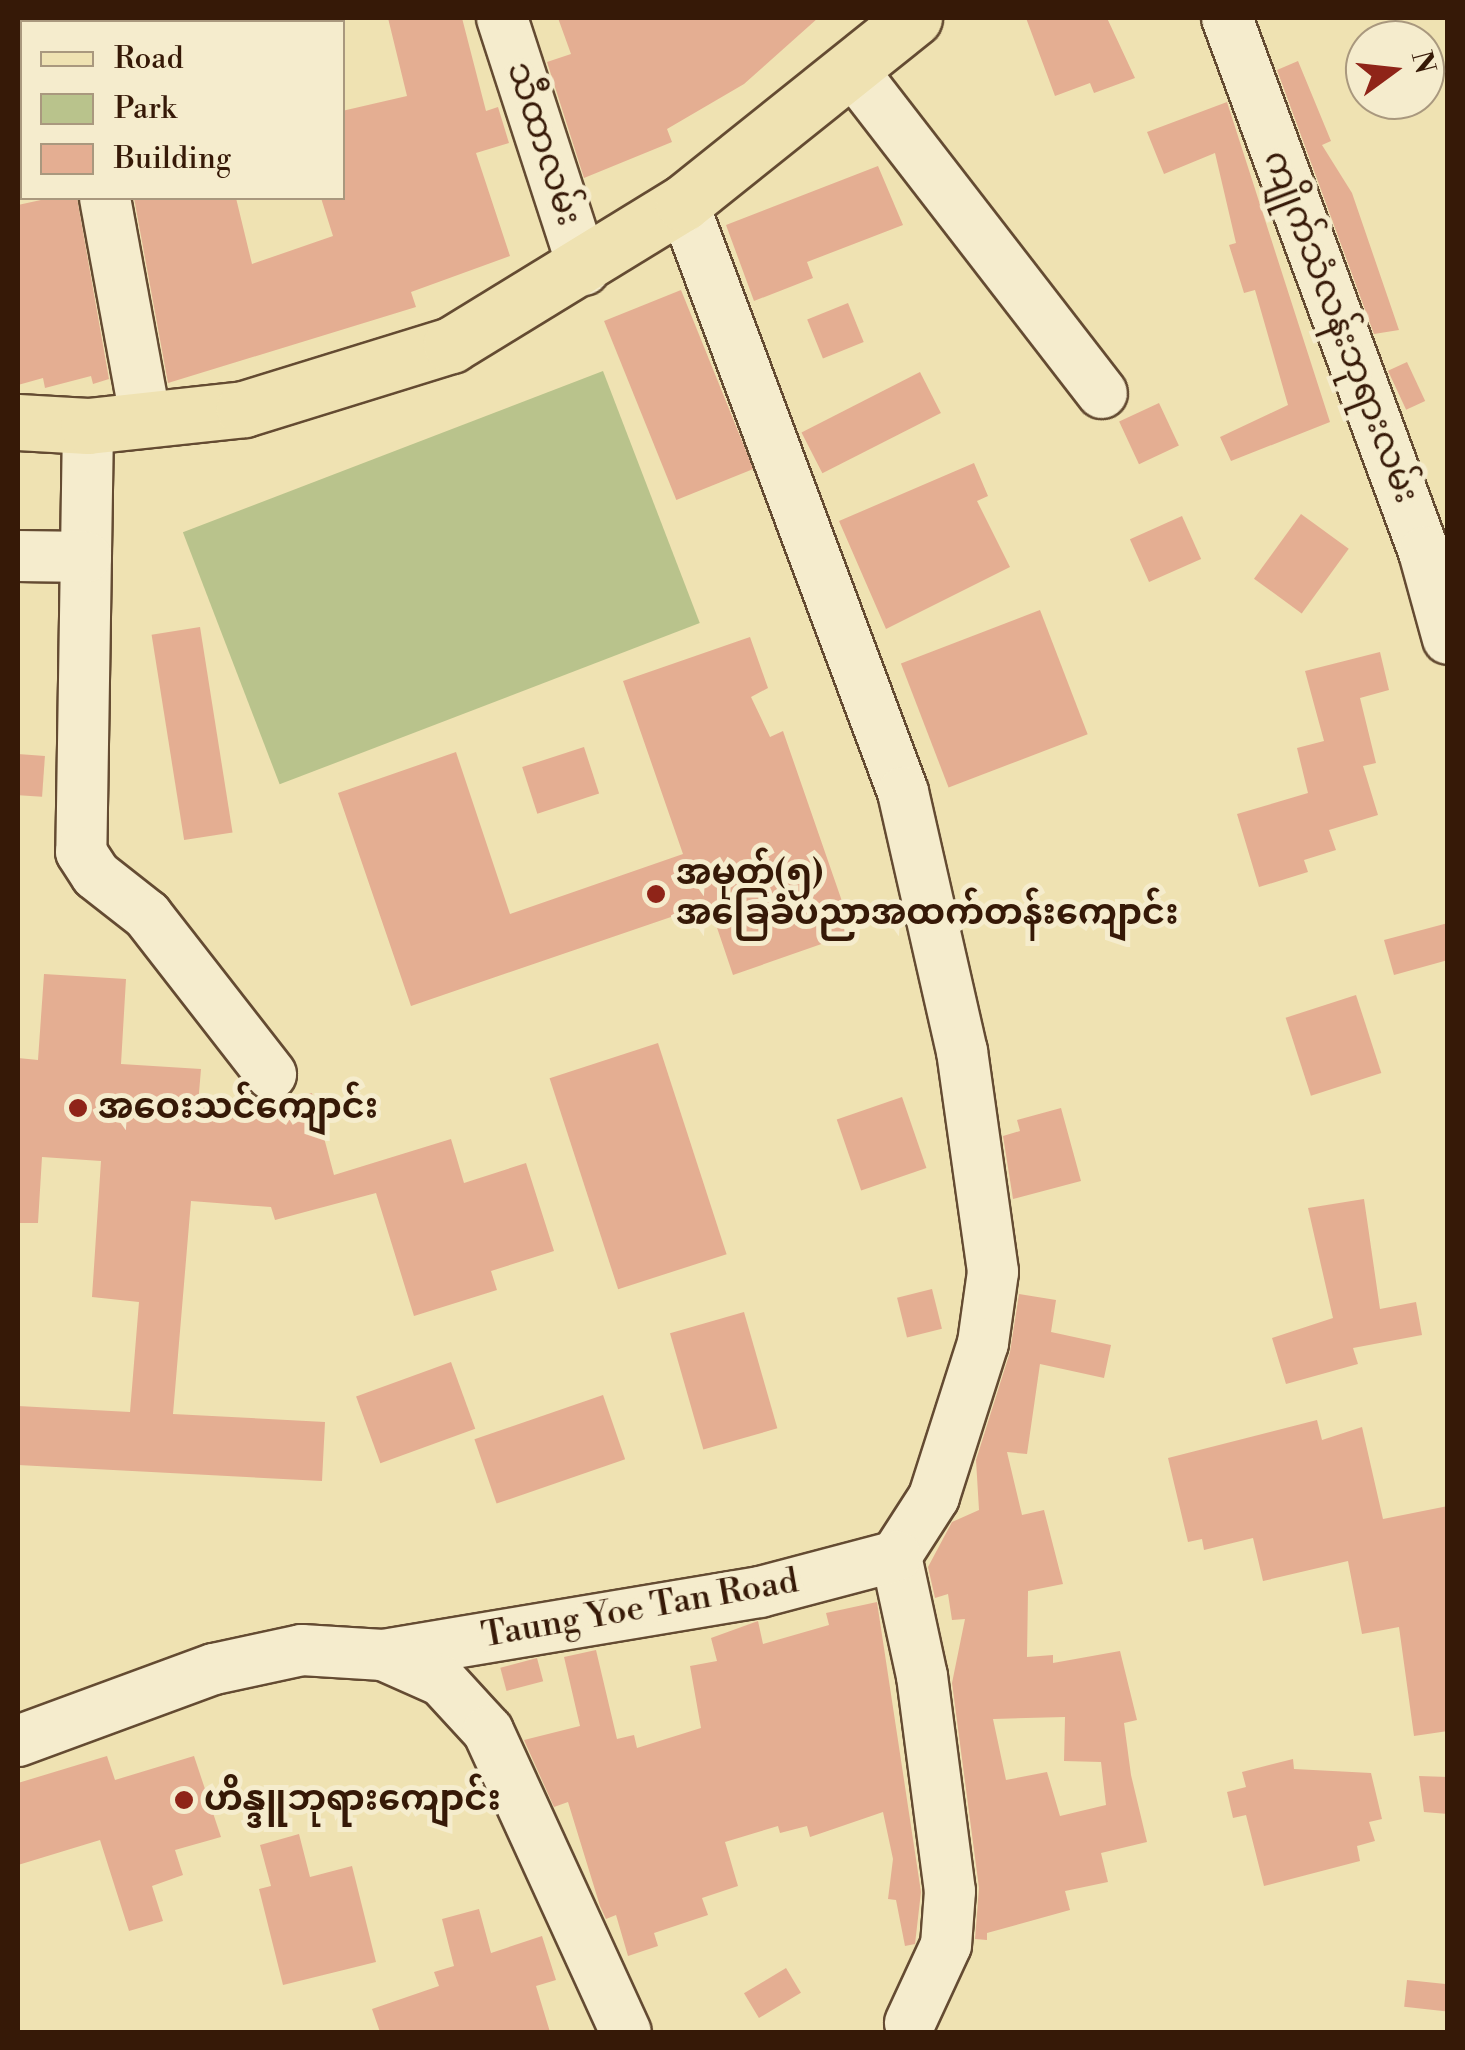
<!DOCTYPE html>
<meta charset="utf-8">
<style>
body{margin:0}
#map{position:relative;width:1465px;height:2050px;overflow:hidden;background:#efe2b2;font-family:"Libre Bodoni","Noto Sans Myanmar",serif}
div>[style]{position:absolute}
.green>*{inset:0;background:#b9c38c;transform-origin:0 0}
.building>*{inset:0;background:#e4ae92;transform-origin:0 0}
.roads{filter:drop-shadow(2px 0 #644b32) drop-shadow(-2px 0 #644b32) drop-shadow(0 2px #644b32) drop-shadow(0 -2px #644b32)}
.minor>*{height:50px;margin:-25px;padding:0 25px;transform-origin:25px;border-radius:25px;background:#f5eccd}
.major>*{height:55px;margin:-27.5px;padding:0 27.5px;transform-origin:27.5px;border-radius:27.5px;background:#efe2b2}
.dots>*{width:28px;height:28px;translate:-50% -50%;box-sizing:border-box;border:5px solid #f5eccd;border-radius:50%}
span{translate:-50% -50%;white-space:nowrap;text-align:center;line-height:1.15;-webkit-text-stroke:10px #f5eccd;paint-order:stroke}
.street-label{font-size:35px;color:#361907}
.poi-label{font-size:35px;color:#361907;font-weight:700}
.left{translate:0 -50%;text-align:left}
.frame{position:absolute;inset:0;border:20px solid #361907;pointer-events:none}
.legend{position:absolute;left:20px;top:20px;width:325px;height:180px;box-sizing:border-box;background:#f5eccd;border:2px solid #a9987e;margin:0;padding:12px 18px;list-style:none;font-size:30px;color:#361907}
.legend li{display:flex;align-items:center;gap:20px;height:50px}
.legend b{width:50px;border:2px solid #a9987e}
.north{position:absolute;left:1345px;top:20px;width:100px;height:100px;box-sizing:border-box;background:#f5eccd;border:2px solid #a9987e;border-radius:50%;rotate:75deg;font-size:28px;font-weight:700;line-height:40px;text-align:center;color:#361907}
.north::after{content:'';display:block;margin:auto;width:35px;height:45px;background:#8f2418;clip-path:polygon(50% 0,100% 100%,50% 72%,0 100%)}
</style>
<div id="map">
<div class="green">
<div style="left:603px;top:371px;width:270px;height:450px;rotate:69deg"></div>
</div>
<div class="building">
<div style="clip-path:polygon(388px 18px,462px 18px,486px 111px,498px 107px,509px 143px,476px 153px,510px 256px,411px 292px,416px 307px,168px 383px,134px 198px,236px 198px,252px 264px,333px 236px,321px 198px,342px 198px,342px 111px,407px 96px)"></div>
<div style="clip-path:polygon(558px 18px,818px 18px,744px 84px,667px 129px,672px 142px,584px 178px,547px 62px,571px 54px)"></div>
<div style="clip-path:polygon(1026px 18px,1107px 18px,1135px 78px,1094px 93px,1090px 83px,1055px 96px)"></div>
<div style="clip-path:polygon(1298px 61px,1331px 141px,1322px 145px,1352px 193px,1399px 330px,1374px 334px,1277px 70px)"></div>
<div style="clip-path:polygon(1227px 102px,1330px 422px,1231px 461px,1220px 437px,1288px 405px,1255px 290px,1244px 293px,1229px 245px,1236px 243px,1215px 153px,1164px 174px,1147px 132px)"></div>
<div style="clip-path:polygon(878px 166px,903px 225px,807px 262px,813px 278px,754px 301px,726px 225px)"></div>
<div style="clip-path:polygon(50px 198px,77px 198px,109px 379px,93px 384px,91px 376px,45px 388px,43px 378px,18px 385px,18px 205px)"></div>
<div style="left:681px;top:290px;width:193px;height:83px;rotate:68deg"></div>
<div style="left:848px;top:303px;width:42px;height:44px;rotate:68deg"></div>
<div style="left:1407px;top:362px;width:43px;height:21px;rotate:65deg"></div>
<div style="left:920px;top:372px;width:46px;height:133px;rotate:63deg"></div>
<div style="left:1159px;top:403px;width:47px;height:44px;rotate:65deg"></div>
<div style="clip-path:polygon(974px 463px,988px 496px,977px 501px,1010px 567px,886px 629px,839px 521px)"></div>
<div style="left:1301px;top:514px;width:59px;height:80px;rotate:36deg"></div>
<div style="left:1182px;top:516px;width:47px;height:57px;rotate:66deg"></div>
<div style="left:1040px;top:610px;width:133px;height:149px;rotate:69deg"></div>
<div style="left:200px;top:627px;width:208px;height:49px;rotate:81deg"></div>
<div style="clip-path:polygon(750px 637px,768px 688px,751px 697px,770px 737px,783px 731px,853px 933px,733px 975px,709px 904px,411px 1006px,338px 793px,456px 752px,510px 914px,683px 854px,623px 681px)"></div>
<div style="clip-path:polygon(1380px 652px,1389px 690px,1360px 698px,1376px 763px,1363px 766px,1378px 815px,1329px 830px,1336px 850px,1304px 860px,1308px 872px,1259px 887px,1237px 814px,1308px 793px,1297px 748px,1324px 741px,1305px 671px)"></div>
<div style="left:584px;top:747px;width:49px;height:65px;rotate:72deg"></div>
<div style="left:18px;top:754px;width:27px;height:41px;rotate:4deg"></div>
<div style="clip-path:polygon(1448px 923px,1448px 960px,1394px 975px,1384px 940px)"></div>
<div style="clip-path:polygon(44px 974px,126px 979px,121px 1064px,201px 1069px,198px 1105px,245px 1111px,312px 1093px,334px 1175px,451px 1139px,464px 1183px,526px 1163px,554px 1251px,491px 1271px,497px 1290px,414px 1316px,376px 1193px,275px 1220px,271px 1207px,191px 1201px,173px 1414px,325px 1422px,322px 1481px,18px 1465px,18px 1406px,130px 1412px,139px 1302px,92px 1297px,101px 1161px,42px 1157px,38px 1223px,18px 1223px,18px 1058px,38px 1060px)"></div>
<div style="left:1356px;top:995px;width:82px;height:74px;rotate:72deg"></div>
<div style="left:658px;top:1043px;width:222px;height:114px;rotate:72deg"></div>
<div style="left:902px;top:1097px;width:75px;height:69px;rotate:71deg"></div>
<div style="clip-path:polygon(1061px 1108px,1081px 1181px,1013px 1199px,1003px 1136px,1020px 1131px,1017px 1120px)"></div>
<div style="clip-path:polygon(1364px 1199px,1380px 1309px,1416px 1302px,1422px 1335px,1353px 1348px,1358px 1364px,1286px 1384px,1272px 1338px,1333px 1318px,1308px 1208px)"></div>
<div style="left:932px;top:1289px;width:41px;height:36px;rotate:76deg"></div>
<div style="clip-path:polygon(evenodd,1019px 1294px,1056px 1300px,1051px 1332px,1111px 1345px,1104px 1378px,1040px 1364px,1027px 1454px,1007px 1452px,1022px 1515px,1044px 1510px,1063px 1584px,1028px 1591px,1027px 1657px,1053px 1655px,1053px 1663px,1120px 1651px,1137px 1720px,1124px 1723px,1131px 1775px,1147px 1842px,1101px 1853px,1108px 1882px,1065px 1891px,1070px 1910px,987px 1933px,987px 1940px,975px 1939px,979px 1888px,952px 1683px,965px 1619px,952px 1620px,948px 1594px,935px 1598px,928px 1567px,952px 1522px,979px 1510px,976px 1460px,1010px 1352px,1019px 1294px,1065px 1717px,1064px 1761px,1101px 1762px,1106px 1805px,1060px 1816px,1047px 1772px,1006px 1780px,993px 1719px,1065px 1717px)"></div>
<div style="left:744px;top:1312px;width:121px;height:77px;rotate:74deg"></div>
<div style="left:451px;top:1362px;width:71px;height:101px;rotate:70deg"></div>
<div style="left:603px;top:1395px;width:68px;height:136px;rotate:71deg"></div>
<div style="clip-path:polygon(1317px 1420px,1322px 1440px,1362px 1427px,1383px 1519px,1448px 1506px,1448px 1731px,1414px 1736px,1399px 1627px,1362px 1634px,1348px 1561px,1263px 1581px,1253px 1538px,1204px 1550px,1202px 1539px,1188px 1542px,1168px 1458px)"></div>
<div style="clip-path:polygon(877px 1602px,921px 1892px,915px 1944px,905px 1946px,896px 1900px,888px 1899px,893px 1859px,883px 1812px,810px 1837px,807px 1826px,780px 1833px,778px 1826px,725px 1842px,738px 1886px,702px 1898px,708px 1915px,654px 1933px,658px 1946px,628px 1956px,616px 1915px,606px 1919px,600px 1906px,568px 1802px,554px 1807px,524px 1740px,580px 1726px,564px 1657px,596px 1650px,617px 1739px,634px 1735px,637px 1748px,701px 1728px,690px 1666px,717px 1661px,711px 1638px,758px 1621px,763px 1644px,829px 1625px,826px 1613px)"></div>
<div style="left:537px;top:1658px;width:24px;height:38px;rotate:75deg"></div>
<div style="clip-path:polygon(107px 1756px,115px 1780px,194px 1756px,221px 1837px,175px 1850px,183px 1875px,152px 1886px,163px 1921px,129px 1931px,100px 1840px,18px 1865px,18px 1783px)"></div>
<div style="clip-path:polygon(1293px 1759px,1294px 1769px,1371px 1773px,1382px 1819px,1369px 1822px,1375px 1841px,1357px 1846px,1360px 1861px,1264px 1886px,1246px 1815px,1233px 1818px,1227px 1792px,1246px 1787px,1242px 1772px)"></div>
<div style="clip-path:polygon(1419px 1776px,1448px 1777px,1448px 1814px,1424px 1812px)"></div>
<div style="clip-path:polygon(299px 1834px,310px 1877px,352px 1866px,376px 1962px,283px 1985px,259px 1889px,271px 1886px,260px 1845px)"></div>
<div style="clip-path:polygon(479px 1909px,491px 1953px,542px 1936px,556px 1980px,536px 1986px,550px 2032px,380px 2032px,372px 2009px,439px 1986px,434px 1972px,454px 1966px,442px 1919px)"></div>
<div style="left:786px;top:1968px;width:29px;height:49px;rotate:59deg"></div>
<div style="left:1407px;top:1980px;width:41px;height:27px;rotate:6deg"></div>
</div>
<div class="roads">
<div class="minor">
<div style="left:72px;top:18px;width:4px;rotate:76deg"></div>
<div style="left:502px;top:18px;width:265px;rotate:72deg"></div>
<div style="left:1227px;top:18px;width:569px;rotate:69.75deg"></div>
<div style="left:1424px;top:552px;width:90px;rotate:74.6deg"></div>
<div style="left:853px;top:71px;width:407px;rotate:52.3deg"></div>
<div style="left:105px;top:198px;width:227px;rotate:79.6deg"></div>
<div style="left:683px;top:203px;width:629px;rotate:69.52deg"></div>
<div style="left:903px;top:792px;width:266px;rotate:77.2deg"></div>
<div style="left:962px;top:1051px;width:223px;rotate:82deg"></div>
<div style="left:993px;top:1272px;width:72px;rotate:98deg"></div>
<div style="left:983px;top:1343px;width:162px;rotate:107.7deg"></div>
<div style="left:934px;top:1497px;width:70px;rotate:122.8deg"></div>
<div style="left:896px;top:1556px;width:123px;rotate:77.8deg"></div>
<div style="left:922px;top:1676px;width:217px;rotate:82.6deg"></div>
<div style="left:950px;top:1891px;width:54px;rotate:94.2deg"></div>
<div style="left:946px;top:1945px;width:86px;rotate:114.8deg"></div>
<div style="left:88px;top:426px;width:426px;rotate:90.9deg"></div>
<div style="left:81px;top:852px;width:27px;rotate:57deg"></div>
<div style="left:96px;top:875px;width:65px;rotate:38.1deg"></div>
<div style="left:147px;top:915px;width:202px;rotate:52.1deg"></div>
<div style="left:18px;top:556px;width:68px;rotate:0.8deg"></div>
<div style="left:383px;top:1655px;width:382px;rotate:-9.5deg"></div>
<div style="left:760px;top:1592px;width:141px;rotate:-14.8deg"></div>
<div style="left:18px;top:1741px;width:209px;rotate:-20.2deg"></div>
<div style="left:214px;top:1669px;width:90px;rotate:-12.2deg"></div>
<div style="left:302px;top:1650px;width:81px;rotate:3.5deg"></div>
<div style="left:383px;top:1655px;width:64px;rotate:23.8deg"></div>
<div style="left:442px;top:1681px;width:68px;rotate:47.4deg"></div>
<div style="left:488px;top:1731px;width:331px;rotate:65.4deg"></div>
</div>
<div class="major">
<div style="left:18px;top:422px;width:70px;rotate:3.3deg"></div>
<div style="left:88px;top:426px;width:157px;rotate:-6.2deg"></div>
<div style="left:244px;top:409px;width:217px;rotate:-17.2deg"></div>
<div style="left:451px;top:345px;width:272px;rotate:-31.5deg"></div>
<div style="left:683px;top:203px;width:296px;rotate:-38.7deg"></div>
</div>
</div>
<div class="dots">
<div style="left:656px;top:894px;background:#8f2418"></div>
<div style="left:78px;top:1108px;background:#8f2418"></div>
<div style="left:184px;top:1800px;background:#8f2418"></div>
</div>
<div class="street-label">
<span style="left:543px;top:144px;rotate:72deg">သီထာလမ်း</span>
<span style="left:1340px;top:327px;rotate:69deg">ကျိုက်သံလန်းဘုရားလမ်း</span>
<span style="left:640px;top:1609px;rotate:-10deg">Taung Yoe Tan Road</span>
</div>
<div class="poi-label">
<span class="left" style="left:676px;top:894px">အမုတ်(၅)<br>အခြေခံပညာအထက်တန်းကျောင်း</span>
<span class="left" style="left:98px;top:1108px">အဝေးသင်ကျောင်း</span>
<span class="left" style="left:204px;top:1800px">ဟိန္ဒူဘုရားကျောင်း</span>
</div>
<div class="frame"></div>
<ul class="legend">
<li><b style="height:12px;background:#efe2b2"></b>Road</li>
<li><b style="height:28px;background:#b9c38c"></b>Park</li>
<li><b style="height:28px;background:#e4ae92"></b>Building</li>
</ul>
<div class="north">N</div>
</div>
